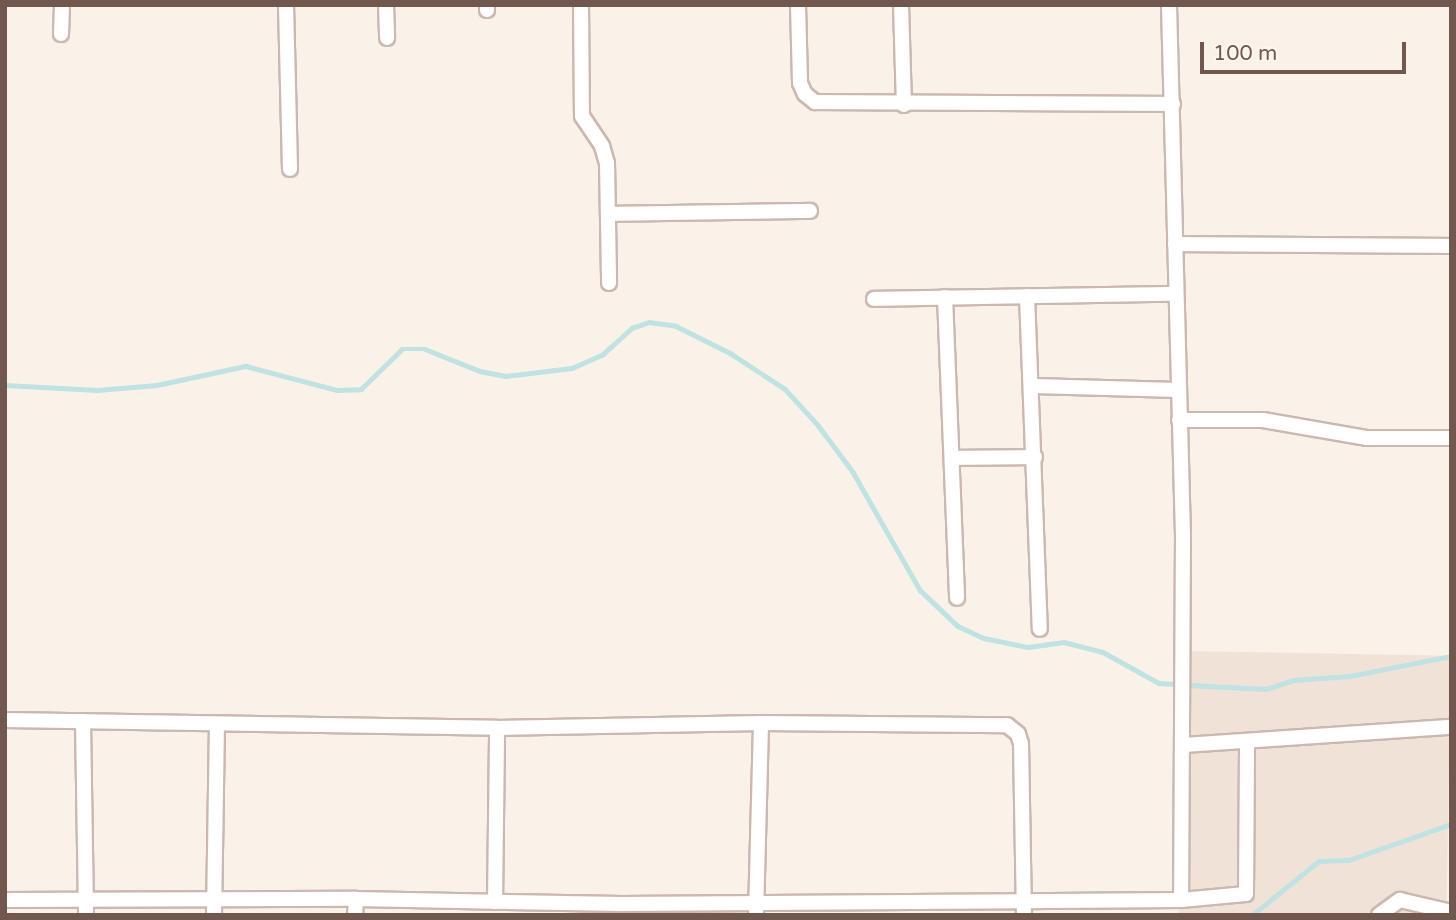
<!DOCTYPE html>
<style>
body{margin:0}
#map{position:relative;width:1456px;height:920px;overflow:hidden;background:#faf1e9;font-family:"Varela Round",sans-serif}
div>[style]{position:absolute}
.residential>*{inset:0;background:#f1e2d8;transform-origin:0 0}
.stream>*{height:4.5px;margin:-2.25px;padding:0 2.25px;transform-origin:2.25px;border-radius:2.25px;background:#bfe2e2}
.roads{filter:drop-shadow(2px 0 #cbb8b0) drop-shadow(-2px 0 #cbb8b0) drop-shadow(0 2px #cbb8b0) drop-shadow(0 -2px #cbb8b0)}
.street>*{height:14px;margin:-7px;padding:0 7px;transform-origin:7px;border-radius:7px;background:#fff}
span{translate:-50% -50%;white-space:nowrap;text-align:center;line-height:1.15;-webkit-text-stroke:5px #fdf6ef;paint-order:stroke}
.frame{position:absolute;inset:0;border:7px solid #72574f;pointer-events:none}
.scale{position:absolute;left:1200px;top:42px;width:206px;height:32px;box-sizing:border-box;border:4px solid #72574f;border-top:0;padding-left:9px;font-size:21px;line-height:24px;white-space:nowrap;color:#72574f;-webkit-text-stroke:5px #fdf6ef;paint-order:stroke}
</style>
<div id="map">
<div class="residential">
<div style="left:1183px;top:651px;width:268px;height:264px;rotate:1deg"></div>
</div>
<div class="stream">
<div style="left:5px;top:385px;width:92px;rotate:3.1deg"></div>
<div style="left:97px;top:390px;width:60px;rotate:-4.8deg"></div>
<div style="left:157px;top:385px;width:91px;rotate:-12.1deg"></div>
<div style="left:246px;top:366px;width:94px;rotate:14.8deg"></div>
<div style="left:337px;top:390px;width:24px;rotate:-2deg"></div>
<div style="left:361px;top:389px;width:57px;rotate:-44.3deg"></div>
<div style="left:402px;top:349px;width:23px"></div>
<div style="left:425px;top:349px;width:59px;rotate:21.8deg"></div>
<div style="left:480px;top:371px;width:26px;rotate:11deg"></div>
<div style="left:506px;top:376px;width:66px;rotate:-6.9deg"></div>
<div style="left:572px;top:368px;width:34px;rotate:-24deg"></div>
<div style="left:603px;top:354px;width:39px;rotate:-42deg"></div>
<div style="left:632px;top:328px;width:18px;rotate:-19deg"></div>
<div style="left:649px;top:322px;width:27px;rotate:8deg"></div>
<div style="left:676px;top:326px;width:60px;rotate:26.6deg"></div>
<div style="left:730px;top:353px;width:66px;rotate:33.2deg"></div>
<div style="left:785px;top:389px;width:49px;rotate:47.5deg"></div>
<div style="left:818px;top:425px;width:59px;rotate:53.3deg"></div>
<div style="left:853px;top:472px;width:136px;rotate:60.4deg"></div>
<div style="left:920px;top:590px;width:52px;rotate:43.5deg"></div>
<div style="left:958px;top:626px;width:29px;rotate:25deg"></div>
<div style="left:984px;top:638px;width:45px;rotate:11.6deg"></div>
<div style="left:1028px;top:647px;width:36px;rotate:-8deg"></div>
<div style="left:1064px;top:642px;width:40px;rotate:14.4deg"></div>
<div style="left:1103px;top:652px;width:64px;rotate:29deg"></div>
<div style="left:1159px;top:683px;width:15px;rotate:4deg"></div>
<div style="left:1188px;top:685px;width:78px;rotate:2.9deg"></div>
<div style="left:1266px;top:689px;width:28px;rotate:-18deg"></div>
<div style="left:1293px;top:680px;width:57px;rotate:-4deg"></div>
<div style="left:1350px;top:676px;width:103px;rotate:-11.2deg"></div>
<div style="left:1252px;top:915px;width:86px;rotate:-38.9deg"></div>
<div style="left:1319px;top:861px;width:30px;rotate:-2deg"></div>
<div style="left:1349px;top:860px;width:108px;rotate:-19.4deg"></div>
</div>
<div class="roads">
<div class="street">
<div style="left:286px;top:5px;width:164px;rotate:88.6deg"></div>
<div style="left:386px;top:5px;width:33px;rotate:88deg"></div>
<div style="left:487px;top:5px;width:5px;rotate:90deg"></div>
<div style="left:581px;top:5px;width:111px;rotate:89.5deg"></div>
<div style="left:582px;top:116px;width:36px;rotate:56deg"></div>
<div style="left:602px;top:146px;width:18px;rotate:74deg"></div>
<div style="left:607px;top:163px;width:120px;rotate:89deg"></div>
<div style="left:798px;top:5px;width:78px;rotate:88.5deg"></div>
<div style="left:800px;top:83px;width:12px;rotate:66deg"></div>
<div style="left:805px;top:94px;width:13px;rotate:39deg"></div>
<div style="left:815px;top:102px;width:358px;rotate:0.3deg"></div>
<div style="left:901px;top:5px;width:100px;rotate:88.3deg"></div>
<div style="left:1169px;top:5px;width:530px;rotate:88.49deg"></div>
<div style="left:1183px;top:535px;width:365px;rotate:90.3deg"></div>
<div style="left:61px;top:34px;width:29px;rotate:-88deg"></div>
<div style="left:608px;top:214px;width:202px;rotate:-0.9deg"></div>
<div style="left:1175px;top:244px;width:276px;rotate:0.4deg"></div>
<div style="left:1027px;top:296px;width:333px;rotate:87.8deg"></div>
<div style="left:945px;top:297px;width:301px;rotate:87.7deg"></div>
<div style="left:874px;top:299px;width:301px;rotate:-1deg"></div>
<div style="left:1033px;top:386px;width:145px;rotate:1.6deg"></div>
<div style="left:1179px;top:420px;width:84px"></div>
<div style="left:1263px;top:420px;width:106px;rotate:9.8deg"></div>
<div style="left:1367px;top:438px;width:84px"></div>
<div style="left:952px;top:458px;width:83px;rotate:-0.7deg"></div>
<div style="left:5px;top:720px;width:492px;rotate:0.9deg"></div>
<div style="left:497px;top:728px;width:264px;rotate:-1.1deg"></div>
<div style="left:761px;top:723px;width:246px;rotate:0.5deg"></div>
<div style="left:1007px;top:725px;width:14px;rotate:39deg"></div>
<div style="left:1018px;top:734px;width:10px;rotate:73deg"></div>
<div style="left:1021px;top:744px;width:171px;rotate:89deg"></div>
<div style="left:83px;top:721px;width:194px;rotate:89.1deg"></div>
<div style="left:1184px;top:745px;width:268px;rotate:-3.9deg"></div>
<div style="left:5px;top:900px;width:351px;rotate:-0.2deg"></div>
<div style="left:356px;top:899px;width:265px;rotate:1.1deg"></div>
<div style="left:621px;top:904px;width:560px;rotate:-0.41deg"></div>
<div style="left:1181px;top:900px;width:65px;rotate:-5.3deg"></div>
<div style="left:1246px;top:894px;width:152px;rotate:-89.6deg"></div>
<div style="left:495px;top:902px;width:174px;rotate:-89.3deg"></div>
<div style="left:214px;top:915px;width:191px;rotate:-89.1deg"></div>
<div style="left:355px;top:915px;width:16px;rotate:-86deg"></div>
<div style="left:756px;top:915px;width:192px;rotate:-88.5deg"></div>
<div style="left:1379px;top:915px;width:26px;rotate:-36deg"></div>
<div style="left:1400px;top:900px;width:52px;rotate:13.2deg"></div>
</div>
</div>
<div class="frame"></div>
<div class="scale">100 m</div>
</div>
